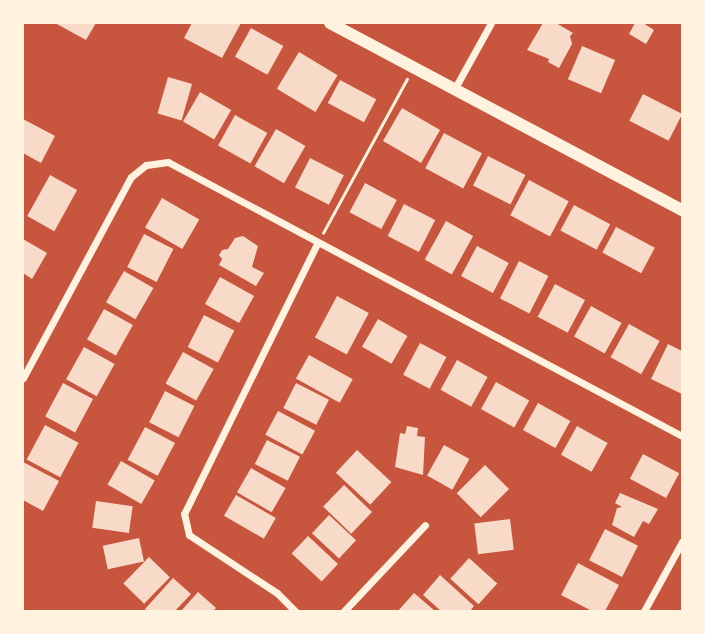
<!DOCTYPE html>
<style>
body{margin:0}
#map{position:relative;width:705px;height:634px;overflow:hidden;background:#c8553d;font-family:Quicksand,sans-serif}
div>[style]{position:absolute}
.building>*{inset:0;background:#f7dbc8;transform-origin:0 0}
.path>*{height:2.5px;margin:-1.25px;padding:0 1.25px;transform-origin:1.25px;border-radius:1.25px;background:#fff3e0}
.minor>*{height:7px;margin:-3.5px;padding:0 3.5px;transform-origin:3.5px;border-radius:3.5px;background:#fff3e0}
.secondary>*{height:12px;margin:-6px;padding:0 6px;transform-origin:6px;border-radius:6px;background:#fff3e0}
span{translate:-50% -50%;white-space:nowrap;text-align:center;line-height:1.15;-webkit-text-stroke:7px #fff3e0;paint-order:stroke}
.frame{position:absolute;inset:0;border:24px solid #fff3e0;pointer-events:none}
</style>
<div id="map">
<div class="building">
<div style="clip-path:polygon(55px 23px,96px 23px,86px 40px)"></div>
<div style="clip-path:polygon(192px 23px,241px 23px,222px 58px,184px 38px)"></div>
<div style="clip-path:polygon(543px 23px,556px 23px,573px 33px,570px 36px,572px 44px,559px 68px,548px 62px,549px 59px,527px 50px)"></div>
<div style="clip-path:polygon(635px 23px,643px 23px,654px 30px,646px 44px,629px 34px)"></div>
<div style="left:251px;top:28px;width:37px;height:33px;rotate:29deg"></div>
<div style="left:582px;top:46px;width:36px;height:36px;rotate:23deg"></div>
<div style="left:299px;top:52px;width:45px;height:43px;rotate:31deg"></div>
<div style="left:168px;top:77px;width:25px;height:38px;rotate:16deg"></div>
<div style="left:340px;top:80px;width:41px;height:26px;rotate:28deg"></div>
<div style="left:200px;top:92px;width:36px;height:34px;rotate:30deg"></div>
<div style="left:643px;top:94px;width:44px;height:30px;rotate:27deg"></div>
<div style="left:402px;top:108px;width:44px;height:38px;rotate:30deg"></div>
<div style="left:235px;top:115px;width:37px;height:35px;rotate:29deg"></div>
<div style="clip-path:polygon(23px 119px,55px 136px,41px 163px,23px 153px)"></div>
<div style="left:276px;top:129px;width:34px;height:43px;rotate:30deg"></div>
<div style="left:444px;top:133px;width:43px;height:40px;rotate:28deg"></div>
<div style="left:488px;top:156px;width:42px;height:33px;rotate:27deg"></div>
<div style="left:310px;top:158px;width:38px;height:33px;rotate:27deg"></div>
<div style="left:50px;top:175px;width:31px;height:47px;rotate:29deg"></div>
<div style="left:529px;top:180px;width:45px;height:40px;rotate:28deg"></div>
<div style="left:365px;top:183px;width:36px;height:33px;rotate:28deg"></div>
<div style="left:162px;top:198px;width:43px;height:34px;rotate:30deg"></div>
<div style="left:404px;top:204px;width:35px;height:36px;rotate:27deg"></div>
<div style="left:574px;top:205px;width:41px;height:29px;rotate:28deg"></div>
<div style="left:446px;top:221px;width:31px;height:44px;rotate:29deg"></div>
<div style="left:616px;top:227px;width:44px;height:29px;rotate:28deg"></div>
<div style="left:144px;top:234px;width:33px;height:37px;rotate:27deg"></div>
<div style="clip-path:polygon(243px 236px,258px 246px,252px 267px,264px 273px,256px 286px,219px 265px,222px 259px,219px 255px,222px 250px,228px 249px,235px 238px)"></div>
<div style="clip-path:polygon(23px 239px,47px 253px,32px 279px,23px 273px)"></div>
<div style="left:477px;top:246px;width:36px;height:34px;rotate:28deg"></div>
<div style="left:519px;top:261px;width:33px;height:42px;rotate:27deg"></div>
<div style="left:124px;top:271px;width:34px;height:36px;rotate:30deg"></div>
<div style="left:220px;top:277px;width:39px;height:31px;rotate:29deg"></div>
<div style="left:555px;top:284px;width:34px;height:37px;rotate:28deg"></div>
<div style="left:337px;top:296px;width:36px;height:47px;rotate:28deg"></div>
<div style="left:591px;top:306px;width:35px;height:35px;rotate:29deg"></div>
<div style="left:104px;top:309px;width:33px;height:35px;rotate:29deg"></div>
<div style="left:204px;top:315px;width:34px;height:36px;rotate:27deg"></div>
<div style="left:378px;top:319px;width:34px;height:32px;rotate:30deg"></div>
<div style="left:629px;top:324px;width:35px;height:38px;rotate:29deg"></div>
<div style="left:420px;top:343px;width:30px;height:36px;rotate:28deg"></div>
<div style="clip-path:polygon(668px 344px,682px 351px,682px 394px,651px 379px)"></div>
<div style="left:84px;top:347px;width:35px;height:37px;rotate:29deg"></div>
<div style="left:183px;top:352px;width:35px;height:36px;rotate:29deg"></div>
<div style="left:309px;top:355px;width:50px;height:27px;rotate:29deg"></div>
<div style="left:457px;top:360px;width:35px;height:34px;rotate:29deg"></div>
<div style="left:496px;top:382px;width:38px;height:31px;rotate:29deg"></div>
<div style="left:63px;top:383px;width:34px;height:38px;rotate:28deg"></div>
<div style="left:296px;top:383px;width:37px;height:28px;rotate:27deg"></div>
<div style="left:165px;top:391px;width:33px;height:35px;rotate:27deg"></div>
<div style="left:538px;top:403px;width:37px;height:31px;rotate:29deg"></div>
<div style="left:278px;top:411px;width:42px;height:27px;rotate:28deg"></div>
<div style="left:45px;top:425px;width:38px;height:39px;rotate:28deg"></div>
<div style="clip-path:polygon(407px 426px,418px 428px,417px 436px,425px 437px,423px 475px,395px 467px,400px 433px,405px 434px)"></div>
<div style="left:577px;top:426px;width:35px;height:33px;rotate:29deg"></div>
<div style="left:145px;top:427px;width:34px;height:37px;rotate:28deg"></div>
<div style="left:267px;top:440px;width:37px;height:27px;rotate:27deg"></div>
<div style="left:444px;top:445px;width:29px;height:35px;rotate:29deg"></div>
<div style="left:357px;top:450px;width:47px;height:31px;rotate:43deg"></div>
<div style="left:643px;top:454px;width:41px;height:28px;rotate:28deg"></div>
<div style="left:121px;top:461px;width:39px;height:27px;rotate:30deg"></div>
<div style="clip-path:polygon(23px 462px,59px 481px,43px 511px,23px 500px)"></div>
<div style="left:485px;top:465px;width:34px;height:40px;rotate:45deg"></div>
<div style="left:251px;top:468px;width:40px;height:28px;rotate:30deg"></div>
<div style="left:344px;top:485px;width:39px;height:30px;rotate:44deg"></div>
<div style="clip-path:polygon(620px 493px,658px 509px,649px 524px,643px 521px,634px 537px,612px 525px,617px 508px,622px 507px,615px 503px)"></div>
<div style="left:236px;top:495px;width:46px;height:24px;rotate:30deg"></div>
<div style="left:96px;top:501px;width:37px;height:27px;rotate:8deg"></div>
<div style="left:329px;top:515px;width:37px;height:25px;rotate:43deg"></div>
<div style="left:510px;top:519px;width:31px;height:36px;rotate:83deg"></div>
<div style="left:605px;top:529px;width:37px;height:35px;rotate:27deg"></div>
<div style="left:308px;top:536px;width:41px;height:24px;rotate:43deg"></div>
<div style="left:139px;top:538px;width:24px;height:37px;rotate:78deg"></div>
<div style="left:149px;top:557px;width:29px;height:37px;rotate:44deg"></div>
<div style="left:469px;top:558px;width:38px;height:28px;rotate:42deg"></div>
<div style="clip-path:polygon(578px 563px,619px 585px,605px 611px,592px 611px,561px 595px)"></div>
<div style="clip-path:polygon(440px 575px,474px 606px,470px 611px,441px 611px,423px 595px)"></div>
<div style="clip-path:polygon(173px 578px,191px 594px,175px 611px,147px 611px,145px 609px)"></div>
<div style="clip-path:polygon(198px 592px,216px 608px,213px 611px,181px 611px)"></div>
<div style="clip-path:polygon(414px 593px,435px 611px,398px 611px)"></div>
</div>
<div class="path">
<div style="left:323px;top:233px;width:175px;rotate:-61.4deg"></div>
</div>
<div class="minor">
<div style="left:455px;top:88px;width:74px;rotate:-61deg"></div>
<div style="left:23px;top:378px;width:228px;rotate:-61.8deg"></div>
<div style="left:131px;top:177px;width:19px;rotate:-39deg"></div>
<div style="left:146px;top:165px;width:22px;rotate:-8deg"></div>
<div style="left:168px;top:162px;width:582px;rotate:28.06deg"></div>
<div style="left:295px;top:611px;width:25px;rotate:-135deg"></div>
<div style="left:277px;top:593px;width:105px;rotate:-146.6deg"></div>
<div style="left:189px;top:535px;width:22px;rotate:-103deg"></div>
<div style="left:184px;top:514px;width:301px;rotate:-63.8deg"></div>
<div style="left:344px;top:611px;width:118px;rotate:-46.7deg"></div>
<div style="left:644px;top:611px;width:79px;rotate:-61.2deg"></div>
</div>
<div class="secondary">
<div style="left:330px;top:23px;width:399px;rotate:28deg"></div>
</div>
<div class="frame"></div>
</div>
